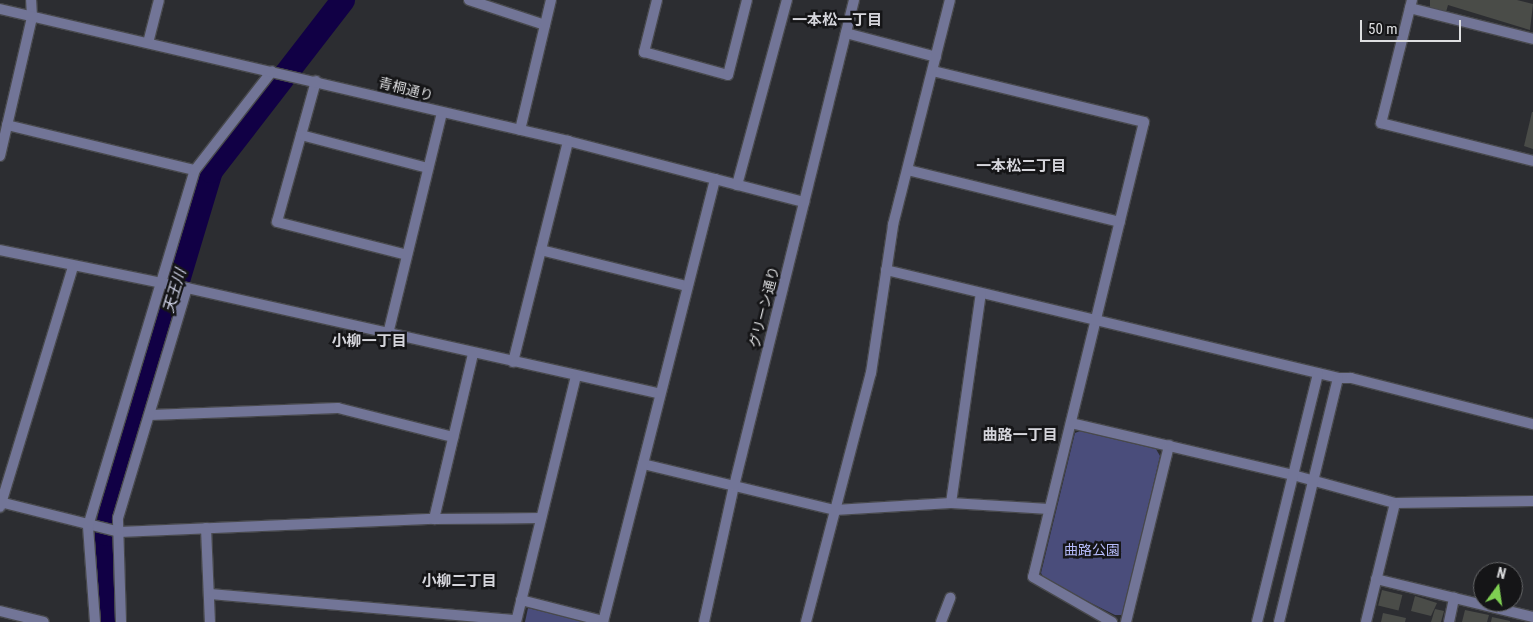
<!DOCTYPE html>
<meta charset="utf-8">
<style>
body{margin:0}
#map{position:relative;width:1533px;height:622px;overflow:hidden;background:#2c2d31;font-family:"Roboto Condensed","Noto Sans JP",sans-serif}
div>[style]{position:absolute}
.green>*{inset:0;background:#4a4d7b}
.river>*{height:24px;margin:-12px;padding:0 12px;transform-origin:12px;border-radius:12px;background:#110045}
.building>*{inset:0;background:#4a4c48;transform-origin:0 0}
.roads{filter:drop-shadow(1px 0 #48494d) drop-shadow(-1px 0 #48494d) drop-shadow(0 1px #48494d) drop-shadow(0 -1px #48494d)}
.minor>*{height:10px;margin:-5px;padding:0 5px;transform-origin:5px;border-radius:5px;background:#727597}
.tertiary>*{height:10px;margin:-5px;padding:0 5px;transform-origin:5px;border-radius:5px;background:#727597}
span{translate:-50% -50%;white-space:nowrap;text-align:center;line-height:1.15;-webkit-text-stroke:5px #151517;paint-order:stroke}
.street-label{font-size:14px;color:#dedfe1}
.park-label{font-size:14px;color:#b7bcfb}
.neighbourhood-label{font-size:15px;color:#d5d5db;font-weight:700}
.water-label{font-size:15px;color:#d5d8ed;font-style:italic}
.north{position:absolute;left:1473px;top:562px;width:50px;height:50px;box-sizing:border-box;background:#151517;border:1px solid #656668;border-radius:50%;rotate:14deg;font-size:14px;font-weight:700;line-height:20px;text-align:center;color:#dedfe1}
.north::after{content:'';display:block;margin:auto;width:18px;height:22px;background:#7fd052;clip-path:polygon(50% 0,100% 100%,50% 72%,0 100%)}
.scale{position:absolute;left:1360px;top:20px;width:101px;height:22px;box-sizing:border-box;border:2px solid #dedfe1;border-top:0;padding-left:6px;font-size:15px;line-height:18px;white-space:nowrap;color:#dedfe1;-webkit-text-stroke:4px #151517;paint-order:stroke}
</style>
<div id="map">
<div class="green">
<div style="clip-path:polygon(1080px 431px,1156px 449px,1160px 456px,1123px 615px,1115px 615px,1045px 580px,1041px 573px,1075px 433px)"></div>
<div style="clip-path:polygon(528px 608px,586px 622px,525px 622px)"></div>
</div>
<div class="river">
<div style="left:109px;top:622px;width:88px;rotate:-91.3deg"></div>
<div style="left:107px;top:534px;width:41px;rotate:-80.1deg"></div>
<div style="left:114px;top:494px;width:337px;rotate:-73.3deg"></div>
<div style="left:211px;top:171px;width:216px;rotate:-52.3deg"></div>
</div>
<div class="building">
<div style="clip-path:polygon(1430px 0,1517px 0,1533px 4px,1530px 30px,1448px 5px,1446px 12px,1430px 8px)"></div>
<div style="clip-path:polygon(1532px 112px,1533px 112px,1533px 149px,1524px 146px)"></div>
<div style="left:1382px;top:590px;width:21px;height:16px;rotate:14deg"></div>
<div style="clip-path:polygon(1415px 596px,1437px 603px,1431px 616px,1411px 611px)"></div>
<div style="clip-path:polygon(1435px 609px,1444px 611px,1441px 622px,1431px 622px)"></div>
<div style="clip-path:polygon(1465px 610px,1489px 615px,1487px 622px,1462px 622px)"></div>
<div style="clip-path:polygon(1383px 613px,1406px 618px,1405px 622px,1381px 622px)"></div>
<div style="clip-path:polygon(1492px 617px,1510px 621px,1510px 622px,1491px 622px)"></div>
</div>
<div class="roads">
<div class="minor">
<div style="left:469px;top:0;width:80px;rotate:18.2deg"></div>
<div style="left:657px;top:0;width:54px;rotate:104deg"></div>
<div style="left:644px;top:52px;width:87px;rotate:15.3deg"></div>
<div style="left:728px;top:75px;width:77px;rotate:-75.8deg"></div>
<div style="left:1412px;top:0;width:127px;rotate:104.1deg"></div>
<div style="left:1381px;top:123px;width:157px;rotate:14deg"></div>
<div style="left:1410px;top:8px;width:127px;rotate:14.1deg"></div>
<div style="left:846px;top:33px;width:93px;rotate:14.9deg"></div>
<div style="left:148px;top:43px;width:44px;rotate:-75.7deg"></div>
<div style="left:933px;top:71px;width:217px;rotate:13.6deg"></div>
<div style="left:1144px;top:122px;width:468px;rotate:103.7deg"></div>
<div style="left:1033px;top:577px;width:91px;rotate:29.7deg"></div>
<div style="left:316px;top:81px;width:146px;rotate:105.5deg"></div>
<div style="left:277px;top:222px;width:134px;rotate:14.2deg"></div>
<div style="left:7px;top:125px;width:193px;rotate:13.5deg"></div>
<div style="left:520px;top:130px;width:134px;rotate:-76.6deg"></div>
<div style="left:301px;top:135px;width:131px;rotate:14.6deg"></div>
<div style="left:0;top:156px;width:143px;rotate:-77deg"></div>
<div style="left:32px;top:17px;width:17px;rotate:-93deg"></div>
<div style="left:908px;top:170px;width:218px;rotate:13.8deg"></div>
<div style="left:737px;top:185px;width:192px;rotate:-74.9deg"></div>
<div style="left:0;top:250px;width:191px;rotate:11.5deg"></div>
<div style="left:187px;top:288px;width:483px;rotate:12.6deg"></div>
<div style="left:541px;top:250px;width:149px;rotate:13.9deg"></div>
<div style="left:886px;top:270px;width:465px;rotate:13.4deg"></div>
<div style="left:1338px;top:378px;width:13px"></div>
<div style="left:1351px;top:378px;width:188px;rotate:14.2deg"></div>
<div style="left:388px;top:334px;width:228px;rotate:-76.3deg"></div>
<div style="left:513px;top:362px;width:228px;rotate:-76deg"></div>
<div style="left:150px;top:415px;width:188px;rotate:-2.1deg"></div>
<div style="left:338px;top:408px;width:119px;rotate:14.2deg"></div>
<div style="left:1071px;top:423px;width:228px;rotate:13.2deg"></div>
<div style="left:1293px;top:475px;width:106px;rotate:15.4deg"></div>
<div style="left:1395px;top:503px;width:138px;rotate:-0.8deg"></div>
<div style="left:643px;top:464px;width:197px;rotate:13.5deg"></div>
<div style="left:835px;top:510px;width:116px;rotate:-3.5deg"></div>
<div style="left:951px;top:503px;width:98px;rotate:3.5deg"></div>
<div style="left:0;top:502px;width:123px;rotate:14.1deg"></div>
<div style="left:119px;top:532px;width:315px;rotate:-2.4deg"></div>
<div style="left:434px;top:519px;width:107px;rotate:-0.5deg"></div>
<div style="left:951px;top:503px;width:212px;rotate:-81.9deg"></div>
<div style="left:0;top:507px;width:252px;rotate:-73.1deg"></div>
<div style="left:434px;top:519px;width:170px;rotate:-76.7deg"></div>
<div style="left:206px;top:528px;width:94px;rotate:87.6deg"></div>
<div style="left:1376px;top:579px;width:162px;rotate:13.6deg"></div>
<div style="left:210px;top:594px;width:307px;rotate:4.9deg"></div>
<div style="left:521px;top:600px;width:85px;rotate:14.4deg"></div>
<div style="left:0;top:611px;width:45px;rotate:14deg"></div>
<div style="left:95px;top:622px;width:96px;rotate:-94.2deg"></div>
<div style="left:88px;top:526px;width:372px;rotate:-73.3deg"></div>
<div style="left:195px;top:170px;width:125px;rotate:-52.1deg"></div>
<div style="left:121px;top:622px;width:104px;rotate:-91.7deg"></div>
<div style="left:118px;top:518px;width:240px;rotate:-73.3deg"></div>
<div style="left:516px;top:622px;width:253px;rotate:-76.3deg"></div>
<div style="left:603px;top:622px;width:457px;rotate:-75.8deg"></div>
<div style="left:806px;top:622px;width:257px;rotate:-75.4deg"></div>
<div style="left:871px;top:373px;width:150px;rotate:-81.5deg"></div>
<div style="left:893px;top:225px;width:232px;rotate:-75.8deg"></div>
<div style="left:941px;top:622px;width:26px;rotate:-69deg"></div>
<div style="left:1126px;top:622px;width:182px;rotate:-76.3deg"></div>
<div style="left:1257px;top:622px;width:256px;rotate:-76.2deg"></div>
<div style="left:1279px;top:622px;width:251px;rotate:-76.4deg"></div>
<div style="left:1366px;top:622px;width:122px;rotate:-76.3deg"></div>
<div style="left:1449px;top:622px;width:25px;rotate:-78deg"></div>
</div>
<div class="tertiary">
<div style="left:0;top:9px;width:583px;rotate:13.08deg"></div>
<div style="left:568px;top:141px;width:244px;rotate:14.5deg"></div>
<div style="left:704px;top:622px;width:139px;rotate:-77.6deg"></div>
<div style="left:734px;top:486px;width:501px;rotate:-76.13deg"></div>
</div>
</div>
<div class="street-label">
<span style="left:406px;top:89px;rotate:14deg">青桐通り</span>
<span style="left:764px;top:307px;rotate:-76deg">グリーン通り</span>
</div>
<div class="park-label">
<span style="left:1092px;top:550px">曲路公園</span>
</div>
<div class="neighbourhood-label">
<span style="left:837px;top:21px">一本松一丁目</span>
<span style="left:1021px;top:167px">一本松二丁目</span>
<span style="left:369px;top:342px">小柳一丁目</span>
<span style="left:1020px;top:436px">曲路一丁目</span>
<span style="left:459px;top:582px">小柳二丁目</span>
</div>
<div class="water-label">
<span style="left:175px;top:291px;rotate:-73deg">天王川</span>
</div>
<div class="north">N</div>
<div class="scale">50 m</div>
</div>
